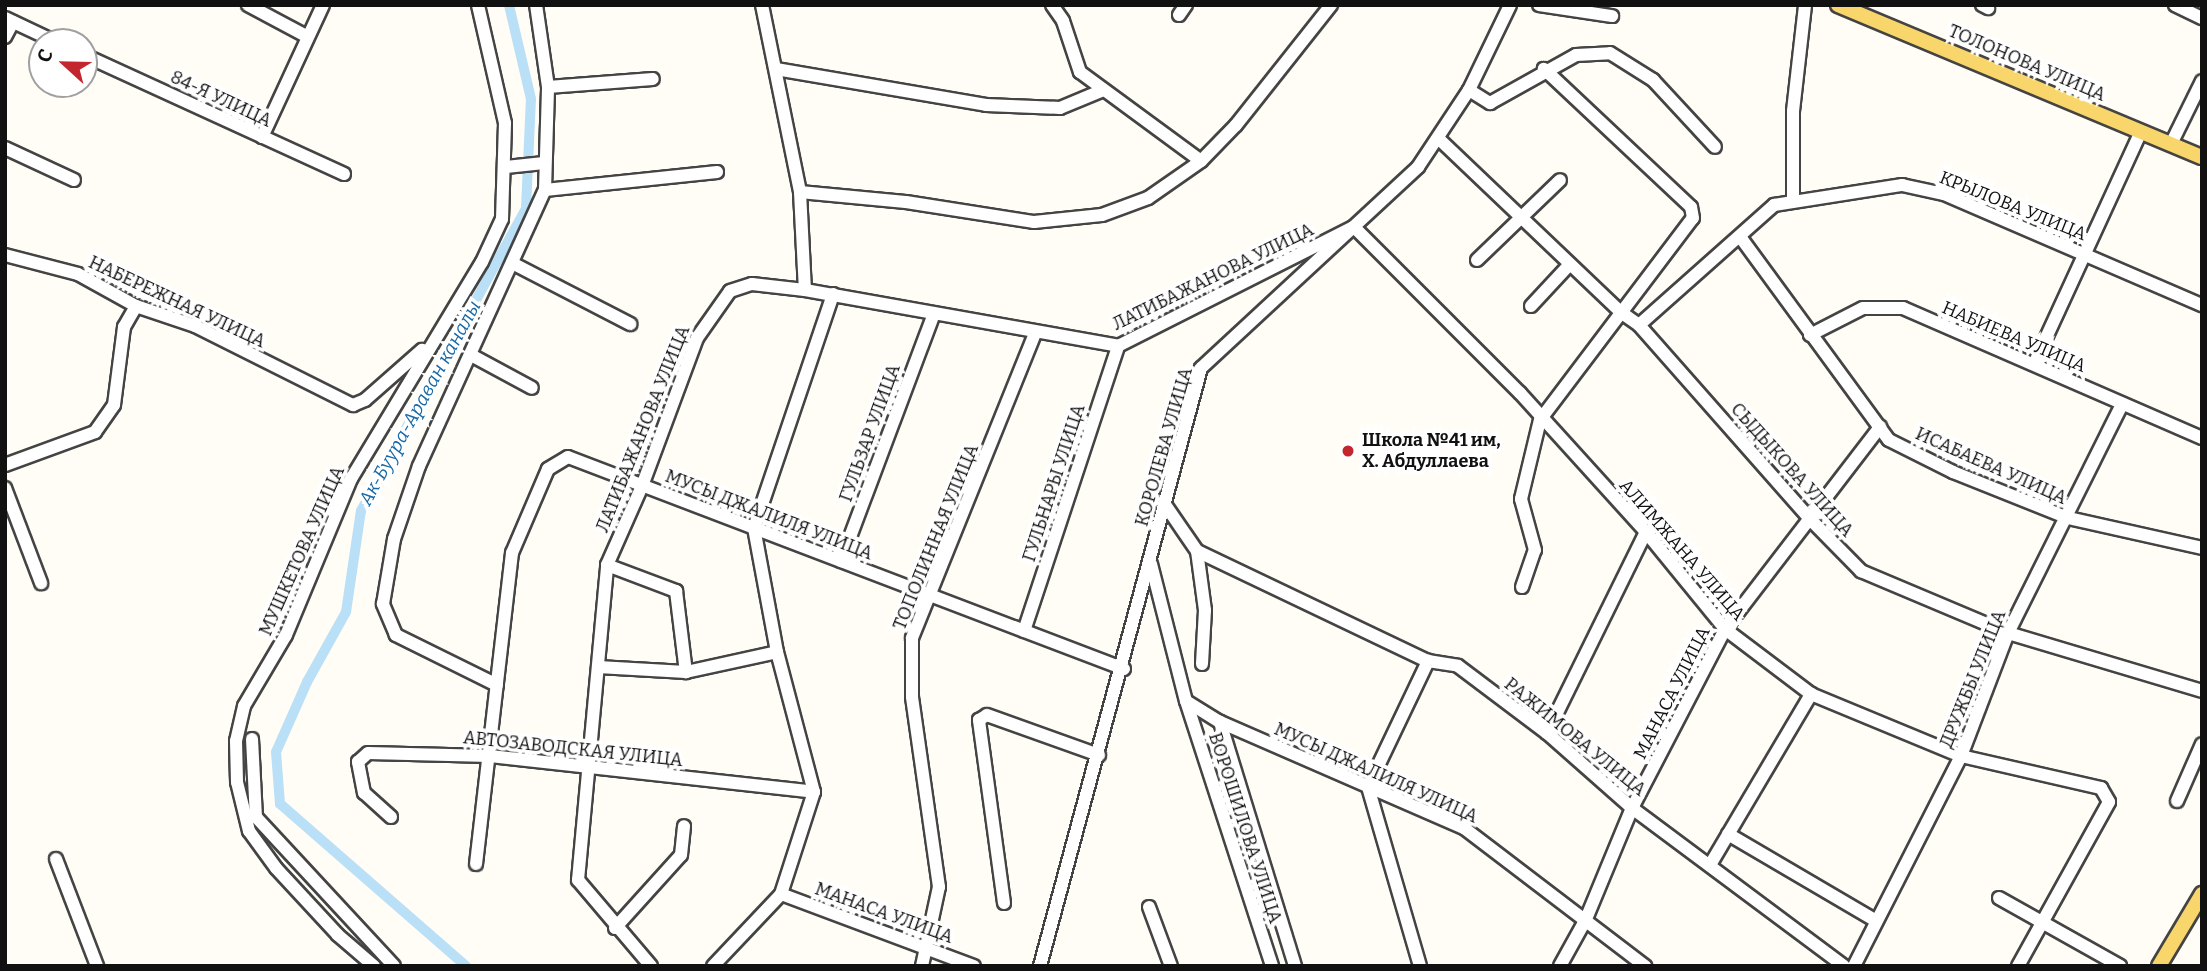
<!DOCTYPE html>
<meta charset="utf-8">
<style>
body{margin:0}
#map{position:relative;width:2207px;height:971px;overflow:hidden;background:#fffdf5;font-family:Bitter,serif}
div>[style]{position:absolute}
.canal>*{height:10px;margin:-5px;padding:0 5px;transform-origin:5px;border-radius:5px;background:#b9e0f7}
.roads{filter:drop-shadow(2px 0 #444) drop-shadow(-2px 0 #444) drop-shadow(0 2px #444) drop-shadow(0 -2px #444)}
.minor>*{height:12px;margin:-6px;padding:0 6px;transform-origin:6px;border-radius:6px;background:#fff}
.major>*{height:14px;margin:-7px;padding:0 7px;transform-origin:7px;border-radius:7px;background:#f9d66b}
.dots>*{width:19px;height:19px;translate:-50% -50%;box-sizing:border-box;border:4px solid #fff;border-radius:50%}
span{translate:-50% -50%;white-space:nowrap;text-align:center;line-height:1.15;-webkit-text-stroke:7px #fff;paint-order:stroke}
.street-label{font-size:18px;color:#111}
.poi-label{font-size:18px;color:#111;font-weight:700}
.left{translate:0 -50%;text-align:left}
.water-label{font-size:19px;color:#1768a6;font-style:italic}
.frame{position:absolute;inset:0;border:7px solid #111;pointer-events:none}
.north{position:absolute;left:28px;top:28px;width:70px;height:70px;box-sizing:border-box;background:#fff;border:2px solid #a0a0a0;border-radius:50%;rotate:292deg;font-size:19px;font-weight:700;line-height:28px;text-align:center;color:#111}
.north::after{content:'';display:block;margin:auto;width:24px;height:32px;background:#c4262e;clip-path:polygon(50% 0,100% 100%,50% 72%,0 100%)}
</style>
<div id="map">
<div class="canal">
<div style="left:466px;top:966px;width:247px;rotate:-138.9deg"></div>
<div style="left:280px;top:804px;width:52px;rotate:-94.4deg"></div>
<div style="left:276px;top:752px;width:77px;rotate:-66.1deg"></div>
<div style="left:307px;top:682px;width:80px;rotate:-60.9deg"></div>
<div style="left:346px;top:612px;width:102px;rotate:-81.6deg"></div>
<div style="left:361px;top:511px;width:345px;rotate:-61.4deg"></div>
<div style="left:526px;top:208px;width:109px;rotate:-87.4deg"></div>
<div style="left:531px;top:99px;width:97px;rotate:-103.2deg"></div>
</div>
<div class="roads">
<div class="minor">
<div style="left:248px;top:5px;width:66px;rotate:28.1deg"></div>
<div style="left:762px;top:5px;width:191px;rotate:78.5deg"></div>
<div style="left:800px;top:192px;width:98px;rotate:87.1deg"></div>
<div style="left:1052px;top:5px;width:19px;rotate:55deg"></div>
<div style="left:1063px;top:21px;width:54px;rotate:71.6deg"></div>
<div style="left:1080px;top:72px;width:150px;rotate:36.3deg"></div>
<div style="left:1539px;top:5px;width:74px;rotate:8.6deg"></div>
<div style="left:1982px;top:5px;width:7px;rotate:27deg"></div>
<div style="left:2175px;top:5px;width:30px;rotate:26deg"></div>
<div style="left:1179px;top:15px;width:12px;rotate:-55deg"></div>
<div style="left:5px;top:18px;width:56px;rotate:25.2deg"></div>
<div style="left:5px;top:37px;width:17px;rotate:-62deg"></div>
<div style="left:84px;top:55px;width:286px;rotate:24.6deg"></div>
<div style="left:776px;top:69px;width:213px;rotate:9.7deg"></div>
<div style="left:986px;top:105px;width:74px;rotate:2.3deg"></div>
<div style="left:1060px;top:108px;width:44px;rotate:-22.5deg"></div>
<div style="left:548px;top:87px;width:105px;rotate:-4.4deg"></div>
<div style="left:1469px;top:90px;width:25px;rotate:32deg"></div>
<div style="left:1490px;top:103px;width:98px;rotate:-29.2deg"></div>
<div style="left:1576px;top:55px;width:34px;rotate:-3deg"></div>
<div style="left:1610px;top:53px;width:51px;rotate:32.1deg"></div>
<div style="left:1653px;top:80px;width:91px;rotate:47.2deg"></div>
<div style="left:262px;top:137px;width:145px;rotate:-65.2deg"></div>
<div style="left:1439px;top:139px;width:253px;rotate:43.6deg"></div>
<div style="left:1622px;top:313px;width:21px;rotate:35deg"></div>
<div style="left:1639px;top:325px;width:256px;rotate:48.6deg"></div>
<div style="left:1808px;top:517px;width:76px;rotate:45.5deg"></div>
<div style="left:1861px;top:571px;width:160px;rotate:22.9deg"></div>
<div style="left:2008px;top:633px;width:202px;rotate:16.6deg"></div>
<div style="left:2171px;top:144px;width:70px;rotate:-63.8deg"></div>
<div style="left:5px;top:148px;width:76px;rotate:24.9deg"></div>
<div style="left:506px;top:167px;width:38px;rotate:-6deg"></div>
<div style="left:545px;top:190px;width:173px;rotate:-6deg"></div>
<div style="left:800px;top:192px;width:106px;rotate:5.4deg"></div>
<div style="left:906px;top:202px;width:130px;rotate:8.9deg"></div>
<div style="left:1034px;top:222px;width:68px;rotate:-5.9deg"></div>
<div style="left:1102px;top:215px;width:49px;rotate:-20.3deg"></div>
<div style="left:1148px;top:198px;width:65px;rotate:-34.9deg"></div>
<div style="left:1201px;top:161px;width:50px;rotate:-45.8deg"></div>
<div style="left:1236px;top:125px;width:153px;rotate:-51.6deg"></div>
<div style="left:1793px;top:201px;width:90px;rotate:-90deg"></div>
<div style="left:1793px;top:111px;width:107px;rotate:-83.5deg"></div>
<div style="left:1741px;top:238px;width:250px;rotate:53.8deg"></div>
<div style="left:1889px;top:440px;width:72px;rotate:26.6deg"></div>
<div style="left:1953px;top:472px;width:124px;rotate:21.8deg"></div>
<div style="left:2068px;top:518px;width:137px;rotate:12.6deg"></div>
<div style="left:5px;top:255px;width:75px;rotate:14.6deg"></div>
<div style="left:78px;top:274px;width:66px;rotate:28.9deg"></div>
<div style="left:136px;top:306px;width:62px;rotate:18.7deg"></div>
<div style="left:195px;top:326px;width:177px;rotate:26.6deg"></div>
<div style="left:353px;top:405px;width:13px;rotate:-23deg"></div>
<div style="left:365px;top:400px;width:76px;rotate:-41.3deg"></div>
<div style="left:1477px;top:260px;width:115px;rotate:-43.9deg"></div>
<div style="left:514px;top:264px;width:131px;rotate:27.3deg"></div>
<div style="left:1531px;top:306px;width:57px;rotate:-47.1deg"></div>
<div style="left:1639px;top:325px;width:181px;rotate:-41.6deg"></div>
<div style="left:1774px;top:205px;width:130px;rotate:-8.9deg"></div>
<div style="left:1902px;top:185px;width:43px;rotate:12.1deg"></div>
<div style="left:1944px;top:194px;width:281px;rotate:23.3deg"></div>
<div style="left:1810px;top:335px;width:59px;rotate:-27deg"></div>
<div style="left:1863px;top:308px;width:40px"></div>
<div style="left:1903px;top:308px;width:326px;rotate:23.5deg"></div>
<div style="left:471px;top:355px;width:69px;rotate:28.4deg"></div>
<div style="left:2034px;top:364px;width:256px;rotate:-65.3deg"></div>
<div style="left:5px;top:465px;width:96px;rotate:-20.1deg"></div>
<div style="left:95px;top:432px;width:33px;rotate:-55deg"></div>
<div style="left:114px;top:405px;width:79px;rotate:-82.7deg"></div>
<div style="left:124px;top:327px;width:24px;rotate:-60deg"></div>
<div style="left:5px;top:488px;width:102px;rotate:69.2deg"></div>
<div style="left:1164px;top:503px;width:58px;rotate:55.5deg"></div>
<div style="left:1197px;top:551px;width:256px;rotate:25.5deg"></div>
<div style="left:1428px;top:661px;width:30px;rotate:9deg"></div>
<div style="left:1458px;top:666px;width:111px;rotate:37deg"></div>
<div style="left:1547px;top:733px;width:113px;rotate:41.4deg"></div>
<div style="left:1632px;top:808px;width:264px;rotate:36.7deg"></div>
<div style="left:1197px;top:551px;width:60px;rotate:82.3deg"></div>
<div style="left:1205px;top:610px;width:54px;rotate:93.2deg"></div>
<div style="left:841px;top:561px;width:262px;rotate:-69.4deg"></div>
<div style="left:1151px;top:564px;width:141px;rotate:75.7deg"></div>
<div style="left:1186px;top:701px;width:279px;rotate:72deg"></div>
<div style="left:607px;top:565px;width:74px;rotate:20.6deg"></div>
<div style="left:676px;top:591px;width:82px;rotate:83deg"></div>
<div style="left:1522px;top:587px;width:39px;rotate:-71deg"></div>
<div style="left:1535px;top:550px;width:53px;rotate:-105.4deg"></div>
<div style="left:1521px;top:499px;width:81px;rotate:-76.5deg"></div>
<div style="left:1540px;top:420px;width:253px;rotate:-52.9deg"></div>
<div style="left:1693px;top:218px;width:11px;rotate:-100deg"></div>
<div style="left:1691px;top:207px;width:202px;rotate:-136.8deg"></div>
<div style="left:1024px;top:631px;width:300px;rotate:-71.7deg"></div>
<div style="left:598px;top:667px;width:88px;rotate:3.3deg"></div>
<div style="left:686px;top:672px;width:93px;rotate:-12.4deg"></div>
<div style="left:497px;top:685px;width:113px;rotate:-153.7deg"></div>
<div style="left:396px;top:635px;width:34px;rotate:-113deg"></div>
<div style="left:383px;top:604px;width:66px;rotate:-80.4deg"></div>
<div style="left:394px;top:539px;width:77px;rotate:-71.1deg"></div>
<div style="left:419px;top:466px;width:303px;rotate:-65.5deg"></div>
<div style="left:545px;top:190px;width:103px;rotate:-88.3deg"></div>
<div style="left:548px;top:87px;width:83px;rotate:-98.3deg"></div>
<div style="left:1186px;top:701px;width:40px;rotate:32deg"></div>
<div style="left:1220px;top:722px;width:266px;rotate:23.5deg"></div>
<div style="left:1464px;top:828px;width:228px;rotate:37.3deg"></div>
<div style="left:1220px;top:722px;width:255px;rotate:72.9deg"></div>
<div style="left:1547px;top:733px;width:224px;rotate:-63.8deg"></div>
<div style="left:252px;top:739px;width:78px;rotate:87.1deg"></div>
<div style="left:256px;top:817px;width:203px;rotate:47.2deg"></div>
<div style="left:2177px;top:801px;width:62px;rotate:-66.3deg"></div>
<div style="left:391px;top:817px;width:36px;rotate:-138deg"></div>
<div style="left:364px;top:793px;width:32px;rotate:-101deg"></div>
<div style="left:358px;top:762px;width:13px;rotate:-42deg"></div>
<div style="left:368px;top:753px;width:122px;rotate:1.4deg"></div>
<div style="left:490px;top:756px;width:326px;rotate:6.3deg"></div>
<div style="left:1728px;top:834px;width:172px;rotate:30.4deg"></div>
<div style="left:56px;top:859px;width:115px;rotate:69deg"></div>
<div style="left:476px;top:864px;width:313px;rotate:-83.4deg"></div>
<div style="left:512px;top:553px;width:91px;rotate:-66.8deg"></div>
<div style="left:548px;top:469px;width:23px;rotate:-31deg"></div>
<div style="left:568px;top:457px;width:595px;rotate:20.87deg"></div>
<div style="left:1710px;top:865px;width:199px;rotate:-59.4deg"></div>
<div style="left:781px;top:894px;width:206px;rotate:20.5deg"></div>
<div style="left:1999px;top:898px;width:139px;rotate:29.3deg"></div>
<div style="left:1004px;top:903px;width:185px;rotate:-97.8deg"></div>
<div style="left:979px;top:720px;width:9px;rotate:-32deg"></div>
<div style="left:987px;top:715px;width:119px;rotate:19.7deg"></div>
<div style="left:1149px;top:907px;width:63px;rotate:69.6deg"></div>
<div style="left:615px;top:928px;width:98px;rotate:-47.9deg"></div>
<div style="left:681px;top:855px;width:29px;rotate:-84deg"></div>
<div style="left:374px;top:966px;width:48px;rotate:-139.3deg"></div>
<div style="left:338px;top:935px;width:91px;rotate:-132.8deg"></div>
<div style="left:276px;top:868px;width:46px;rotate:-126.1deg"></div>
<div style="left:249px;top:831px;width:50px;rotate:-103.8deg"></div>
<div style="left:237px;top:782px;width:41px;rotate:-91.4deg"></div>
<div style="left:236px;top:741px;width:36px;rotate:-77deg"></div>
<div style="left:244px;top:706px;width:82px;rotate:-59.4deg"></div>
<div style="left:286px;top:635px;width:169px;rotate:-67.4deg"></div>
<div style="left:351px;top:479px;width:253px;rotate:-58.9deg"></div>
<div style="left:482px;top:262px;width:47px;rotate:-65.1deg"></div>
<div style="left:502px;top:219px;width:96px;rotate:-88.2deg"></div>
<div style="left:505px;top:123px;width:121px;rotate:-102.9deg"></div>
<div style="left:651px;top:966px;width:113px;rotate:-130.3deg"></div>
<div style="left:578px;top:880px;width:316px;rotate:-84.7deg"></div>
<div style="left:607px;top:565px;width:86px;rotate:-66.1deg"></div>
<div style="left:642px;top:486px;width:158px;rotate:-69.6deg"></div>
<div style="left:697px;top:338px;width:57px;rotate:-54.9deg"></div>
<div style="left:730px;top:291px;width:23px;rotate:-18deg"></div>
<div style="left:752px;top:284px;width:53px;rotate:6.5deg"></div>
<div style="left:805px;top:290px;width:318px;rotate:10.1deg"></div>
<div style="left:1118px;top:346px;width:264px;rotate:-26.8deg"></div>
<div style="left:1354px;top:227px;width:235px;rotate:45deg"></div>
<div style="left:1520px;top:393px;width:188px;rotate:47.8deg"></div>
<div style="left:1646px;top:532px;width:125px;rotate:50.8deg"></div>
<div style="left:1725px;top:629px;width:108px;rotate:37.1deg"></div>
<div style="left:1811px;top:694px;width:162px;rotate:22.5deg"></div>
<div style="left:1961px;top:756px;width:144px;rotate:12.9deg"></div>
<div style="left:2101px;top:788px;width:16px;rotate:60deg"></div>
<div style="left:2109px;top:802px;width:188px;rotate:119deg"></div>
<div style="left:713px;top:966px;width:99px;rotate:-46.6deg"></div>
<div style="left:781px;top:894px;width:107px;rotate:-72.1deg"></div>
<div style="left:814px;top:792px;width:145px;rotate:-104.8deg"></div>
<div style="left:777px;top:652px;width:126px;rotate:-100.5deg"></div>
<div style="left:754px;top:528px;width:247px;rotate:-71.3deg"></div>
<div style="left:922px;top:966px;width:81px;rotate:-77.9deg"></div>
<div style="left:939px;top:887px;width:192px;rotate:-98.1deg"></div>
<div style="left:912px;top:697px;width:59px;rotate:-90deg"></div>
<div style="left:912px;top:638px;width:328px;rotate:-68deg"></div>
<div style="left:1040px;top:966px;width:619px;rotate:-74.93deg"></div>
<div style="left:1201px;top:368px;width:296px;rotate:-42.8deg"></div>
<div style="left:1418px;top:167px;width:92px;rotate:-56.5deg"></div>
<div style="left:1469px;top:90px;width:94px;rotate:-64.2deg"></div>
<div style="left:1420px;top:966px;width:186px;rotate:-106.2deg"></div>
<div style="left:1368px;top:787px;width:140px;rotate:-64.5deg"></div>
<div style="left:1560px;top:966px;width:54px;rotate:-61deg"></div>
<div style="left:1586px;top:919px;width:120px;rotate:-67.5deg"></div>
<div style="left:1632px;top:808px;width:202px;rotate:-62.5deg"></div>
<div style="left:1725px;top:629px;width:255px;rotate:-52.5deg"></div>
<div style="left:1854px;top:966px;width:236px;rotate:-63deg"></div>
<div style="left:1961px;top:756px;width:132px;rotate:-69.1deg"></div>
<div style="left:2008px;top:633px;width:256px;rotate:-63.5deg"></div>
</div>
<div class="major">
<div style="left:1838px;top:5px;width:394px;rotate:22.7deg"></div>
<div style="left:2159px;top:966px;width:84px;rotate:-59.2deg"></div>
</div>
</div>
<div class="dots">
<div style="left:1348px;top:451px;background:#c4262e"></div>
</div>
<div class="street-label">
<span style="left:2027px;top:63px;rotate:23deg">ТОЛОНОВА УЛИЦА</span>
<span style="left:221px;top:99px;rotate:25deg">84-Я УЛИЦА</span>
<span style="left:2013px;top:206px;rotate:22deg">КРЫЛОВА УЛИЦА</span>
<span style="left:1213px;top:277px;rotate:-26deg">ЛАТИБАЖАНОВА УЛИЦА</span>
<span style="left:177px;top:302px;rotate:25deg">НАБЕРЕЖНАЯ УЛИЦА</span>
<span style="left:2014px;top:337px;rotate:23deg">НАБИЕВА УЛИЦА</span>
<span style="left:643px;top:429px;rotate:-68deg">ЛАТИБАЖАНОВА УЛИЦА</span>
<span style="left:870px;top:433px;rotate:-70deg">ГУЛЬЗАР УЛИЦА</span>
<span style="left:1164px;top:447px;rotate:-74deg">КОРОЛЕВА УЛИЦА</span>
<span style="left:1991px;top:466px;rotate:24deg">ИСАБАЕВА УЛИЦА</span>
<span style="left:1792px;top:470px;rotate:48deg">СЫДЫКОВА УЛИЦА</span>
<span style="left:1054px;top:483px;rotate:-72deg">ГУЛЬНАРЫ УЛИЦА</span>
<span style="left:769px;top:515px;rotate:21deg">МУСЫ ДЖАЛИЛЯ УЛИЦА</span>
<span style="left:936px;top:537px;rotate:-68deg">ТОПОЛИННАЯ УЛИЦА</span>
<span style="left:1682px;top:550px;rotate:49deg">АЛИМЖАНА УЛИЦА</span>
<span style="left:302px;top:551px;rotate:-66deg">МУШКЕТОВА УЛИЦА</span>
<span style="left:1973px;top:679px;rotate:-68deg">ДРУЖБЫ УЛИЦА</span>
<span style="left:1672px;top:693px;rotate:-63deg">МАНАСА УЛИЦА</span>
<span style="left:1575px;top:737px;rotate:39deg">РАЖИМОВА УЛИЦА</span>
<span style="left:573px;top:749px;rotate:6deg">АВТОЗАВОДСКАЯ УЛИЦА</span>
<span style="left:1376px;top:773px;rotate:24deg">МУСЫ ДЖАЛИЛЯ УЛИЦА</span>
<span style="left:1245px;top:828px;rotate:72deg">ВОРОШИЛОВА УЛИЦА</span>
<span style="left:884px;top:913px;rotate:20deg">МАНАСА УЛИЦА</span>
</div>
<div class="poi-label">
<span class="left" style="left:1362px;top:451px">Школа №41 им,<br>Х. Абдуллаева</span>
</div>
<div class="water-label">
<span style="left:420px;top:403px;rotate:-61deg">Ак-Буура-Араван каналы</span>
</div>
<div class="frame"></div>
<div class="north">С</div>
</div>
